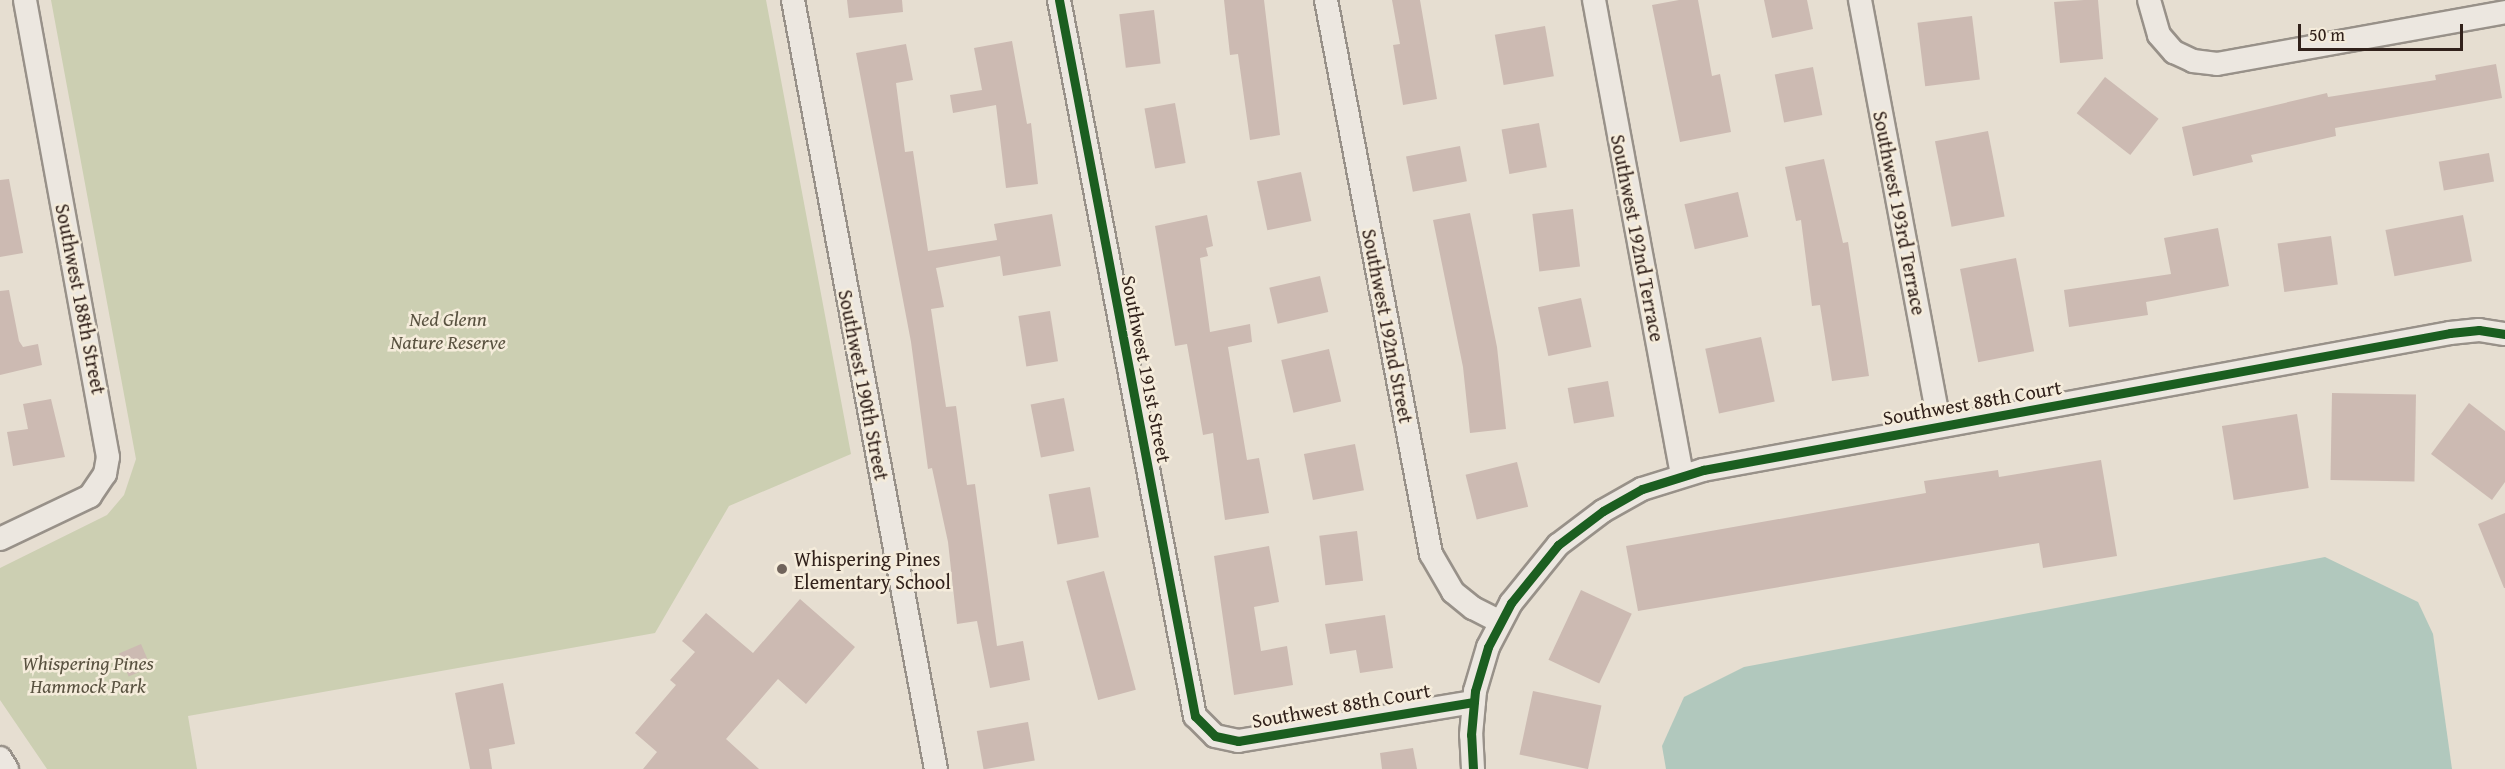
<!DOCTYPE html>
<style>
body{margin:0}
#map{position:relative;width:2505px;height:769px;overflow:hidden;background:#e6ded1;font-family:"Gentium Book Plus",serif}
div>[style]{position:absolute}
.green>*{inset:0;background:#cccfb2}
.water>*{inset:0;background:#b1c8bd}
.building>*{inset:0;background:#ccbab2;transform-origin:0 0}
.roads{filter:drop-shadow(2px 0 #989189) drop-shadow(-2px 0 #989189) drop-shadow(0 2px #989189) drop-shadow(0 -2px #989189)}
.minor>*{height:22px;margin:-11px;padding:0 11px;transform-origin:11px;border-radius:11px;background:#ece7e0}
.cycleway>*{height:9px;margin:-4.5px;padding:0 4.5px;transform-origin:4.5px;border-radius:4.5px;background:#1b5e20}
.dots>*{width:16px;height:16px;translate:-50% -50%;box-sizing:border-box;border:3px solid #f5ecdb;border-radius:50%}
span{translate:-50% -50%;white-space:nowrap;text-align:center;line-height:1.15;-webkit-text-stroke:5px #f5ecdb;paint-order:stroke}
.street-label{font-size:20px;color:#31211b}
.park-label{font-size:20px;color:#595240;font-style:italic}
.poi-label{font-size:20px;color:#31211b}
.left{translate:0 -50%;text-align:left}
.scale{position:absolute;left:2298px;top:24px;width:165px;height:27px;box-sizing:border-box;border:3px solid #31211b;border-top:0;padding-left:8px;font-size:18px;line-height:21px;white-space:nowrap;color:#31211b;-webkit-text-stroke:4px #f5ecdb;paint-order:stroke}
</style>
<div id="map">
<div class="green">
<div style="clip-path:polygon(51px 0,766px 0,851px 454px,729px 506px,655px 633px,188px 716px,197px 769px,47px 769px,0 700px,0 568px,107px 515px,124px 495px,136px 459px)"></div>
</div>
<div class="water">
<div style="clip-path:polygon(2325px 557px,2418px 602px,2433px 634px,2452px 769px,1666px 769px,1662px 746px,1684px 697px,1744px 667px)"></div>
</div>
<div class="building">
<div style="clip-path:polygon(847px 0,902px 0,903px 12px,849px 18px)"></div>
<div style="clip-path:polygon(1224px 0,1264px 0,1280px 135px,1250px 140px,1238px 54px,1230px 55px)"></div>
<div style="clip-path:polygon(1392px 0,1420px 0,1437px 99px,1403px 105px,1393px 45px,1400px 44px)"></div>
<div style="clip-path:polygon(1679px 0,1698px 0,1712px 76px,1720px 74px,1731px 132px,1680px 142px,1652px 5px)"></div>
<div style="clip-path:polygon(1764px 0,1807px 0,1813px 29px,1772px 38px)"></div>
<div style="clip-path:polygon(2084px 0,2098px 0,2103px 59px,2060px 63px,2054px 2px)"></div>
<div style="left:1154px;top:10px;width:54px;height:35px;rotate:83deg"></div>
<div style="left:1972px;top:16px;width:64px;height:55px;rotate:83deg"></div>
<div style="left:1545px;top:26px;width:51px;height:51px;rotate:80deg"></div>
<div style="clip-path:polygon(1012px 41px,1027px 124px,1031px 123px,1038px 184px,1006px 188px,996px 105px,953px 113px,950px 95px,982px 90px,974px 48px)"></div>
<div style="clip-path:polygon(906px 44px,913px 80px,896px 83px,905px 152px,913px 151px,928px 251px,997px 240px,994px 224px,1052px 214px,1061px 266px,1003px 276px,1000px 256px,936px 268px,944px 307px,931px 309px,946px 407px,956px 406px,967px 485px,975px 484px,997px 646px,1023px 641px,1030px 680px,990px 688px,977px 621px,957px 624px,948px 542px,932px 468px,928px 469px,911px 342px,856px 53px)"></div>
<div style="clip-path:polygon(2496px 64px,2502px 98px,2335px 128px,2336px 136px,2251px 155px,2253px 162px,2193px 176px,2182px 127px,2327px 93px,2328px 97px,2436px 80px,2435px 75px)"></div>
<div style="left:1813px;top:67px;width:49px;height:39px;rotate:79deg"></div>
<div style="left:2105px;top:77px;width:68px;height:46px;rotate:38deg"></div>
<div style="left:1175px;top:103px;width:61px;height:31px;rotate:80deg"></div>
<div style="left:1539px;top:123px;width:45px;height:38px;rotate:80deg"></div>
<div style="left:1988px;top:131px;width:87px;height:54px;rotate:79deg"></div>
<div style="left:1460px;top:146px;width:36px;height:55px;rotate:79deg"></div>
<div style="left:2489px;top:153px;width:29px;height:51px;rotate:80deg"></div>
<div style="clip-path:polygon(1824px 159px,1843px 243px,1848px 242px,1869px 376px,1832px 381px,1820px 305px,1812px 306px,1801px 220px,1796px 221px,1785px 167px)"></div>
<div style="left:1301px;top:172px;width:50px;height:45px;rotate:78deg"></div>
<div style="clip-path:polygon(9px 179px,23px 253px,0 257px,0 180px)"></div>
<div style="left:1738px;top:192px;width:46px;height:55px;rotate:77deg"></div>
<div style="left:1573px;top:209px;width:58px;height:41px;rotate:83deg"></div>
<div style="clip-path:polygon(1470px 213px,1497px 347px,1506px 429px,1470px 433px,1463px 367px,1433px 220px)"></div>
<div style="clip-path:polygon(1207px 215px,1213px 246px,1206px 248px,1208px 256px,1200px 258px,1210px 332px,1250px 324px,1252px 342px,1228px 347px,1247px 460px,1259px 458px,1269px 513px,1225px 520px,1213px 433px,1203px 435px,1187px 344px,1175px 346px,1155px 226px)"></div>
<div style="left:2463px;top:215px;width:47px;height:79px;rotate:79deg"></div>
<div style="clip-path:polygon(2218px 228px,2229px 286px,2146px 302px,2148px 315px,2069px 327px,2064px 290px,2171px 274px,2164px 238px)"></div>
<div style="left:2331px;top:236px;width:49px;height:54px;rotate:82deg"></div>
<div style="left:2016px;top:258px;width:95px;height:57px;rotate:79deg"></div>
<div style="left:1320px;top:276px;width:37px;height:52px;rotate:77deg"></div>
<div style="clip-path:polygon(9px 290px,19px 341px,23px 347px,38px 344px,42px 365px,0 375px,0 291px)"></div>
<div style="left:1581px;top:298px;width:50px;height:44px;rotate:78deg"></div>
<div style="left:1050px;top:311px;width:51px;height:32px;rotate:81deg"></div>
<div style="left:1761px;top:337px;width:66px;height:57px;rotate:78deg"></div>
<div style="left:1329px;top:349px;width:54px;height:49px;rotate:77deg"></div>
<div style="left:1608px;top:381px;width:36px;height:41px;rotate:80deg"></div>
<div style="left:2332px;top:393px;width:84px;height:87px;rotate:1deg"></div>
<div style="left:1064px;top:398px;width:54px;height:34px;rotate:79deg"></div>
<div style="clip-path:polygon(51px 399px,65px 457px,13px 466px,7px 432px,28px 429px,23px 404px)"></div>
<div style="clip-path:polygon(2469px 403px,2505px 431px,2505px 482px,2492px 500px,2431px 454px)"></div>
<div style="left:2297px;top:414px;width:75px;height:76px;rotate:81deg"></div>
<div style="left:1355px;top:444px;width:47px;height:52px;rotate:79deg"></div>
<div style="clip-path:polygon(2101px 460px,2117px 556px,2043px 568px,2039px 543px,1638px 611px,1626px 546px,1926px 493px,1924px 481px,1998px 470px,1999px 477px)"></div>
<div style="left:1517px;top:462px;width:46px;height:53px;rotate:76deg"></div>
<div style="left:1090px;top:487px;width:51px;height:42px;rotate:80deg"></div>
<div style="clip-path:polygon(2505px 513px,2505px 588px,2504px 588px,2478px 524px)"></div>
<div style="left:1357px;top:531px;width:50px;height:38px;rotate:83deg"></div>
<div style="clip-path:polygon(1269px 546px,1279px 602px,1254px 607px,1261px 651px,1287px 646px,1293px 685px,1234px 695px,1214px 556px)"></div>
<div style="left:1104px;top:571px;width:123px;height:39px;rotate:75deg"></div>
<div style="left:1581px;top:590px;width:56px;height:77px;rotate:25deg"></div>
<div style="clip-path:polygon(800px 599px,855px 647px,806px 704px,778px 679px,726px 739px,759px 769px,643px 769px,657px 752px,635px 733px,676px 685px,670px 680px,695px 652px,682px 641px,706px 613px,753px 653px)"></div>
<div style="clip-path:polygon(1385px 615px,1393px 668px,1360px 673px,1356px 650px,1330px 654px,1325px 624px)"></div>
<div style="left:141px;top:644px;width:25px;height:24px;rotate:67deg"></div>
<div style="clip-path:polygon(503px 683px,515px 744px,489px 749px,492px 769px,470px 769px,455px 693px)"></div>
<div style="left:1533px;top:691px;width:70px;height:65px;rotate:12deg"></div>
<div style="left:1028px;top:722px;width:39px;height:52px;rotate:80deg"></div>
<div style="clip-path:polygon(1413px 748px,1417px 769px,1382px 769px,1380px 753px)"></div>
</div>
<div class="roads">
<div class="minor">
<div style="left:793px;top:0;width:782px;rotate:79.47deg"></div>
<div style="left:1059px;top:0;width:729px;rotate:79.25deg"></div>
<div style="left:1195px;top:716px;width:28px;rotate:45deg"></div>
<div style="left:1215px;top:736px;width:24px;rotate:12deg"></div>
<div style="left:1238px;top:741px;width:239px;rotate:-9.4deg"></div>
<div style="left:1326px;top:0;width:564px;rotate:79.27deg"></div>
<div style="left:1431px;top:554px;width:44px;rotate:59.9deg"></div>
<div style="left:1453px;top:592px;width:26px;rotate:39deg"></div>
<div style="left:1473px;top:608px;width:30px;rotate:27deg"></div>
<div style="left:1594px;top:0;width:483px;rotate:79.5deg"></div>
<div style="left:1860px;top:0;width:433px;rotate:79.4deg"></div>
<div style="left:2149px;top:0;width:36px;rotate:74deg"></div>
<div style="left:2159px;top:35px;width:23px;rotate:49deg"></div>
<div style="left:2174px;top:52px;width:21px;rotate:25deg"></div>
<div style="left:2193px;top:61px;width:24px;rotate:7deg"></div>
<div style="left:2217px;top:64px;width:293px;rotate:-10.2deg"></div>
<div style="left:0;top:539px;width:100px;rotate:-25.5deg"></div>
<div style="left:90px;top:496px;width:27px;rotate:-56deg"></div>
<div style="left:105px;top:474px;width:17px;rotate:-80deg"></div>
<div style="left:108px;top:457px;width:464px;rotate:-100.3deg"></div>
<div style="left:0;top:758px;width:13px;rotate:58deg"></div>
<div style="left:1473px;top:769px;width:34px;rotate:-93deg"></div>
<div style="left:1471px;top:735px;width:44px;rotate:-84.8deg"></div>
<div style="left:1475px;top:691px;width:46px;rotate:-73.5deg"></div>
<div style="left:1488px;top:647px;width:50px;rotate:-62.4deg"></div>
<div style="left:1511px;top:603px;width:75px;rotate:-51deg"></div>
<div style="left:1558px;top:545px;width:56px;rotate:-37.1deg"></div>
<div style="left:1603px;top:511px;width:45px;rotate:-29.4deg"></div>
<div style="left:1642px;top:489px;width:64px;rotate:-17.3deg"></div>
<div style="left:1703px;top:470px;width:759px;rotate:-10.39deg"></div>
<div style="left:2450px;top:333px;width:29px;rotate:-6deg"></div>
<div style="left:2479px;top:330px;width:26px;rotate:9deg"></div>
</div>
</div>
<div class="cycleway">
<div style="left:1059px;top:0;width:729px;rotate:79.25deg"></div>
<div style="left:1195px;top:716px;width:28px;rotate:45deg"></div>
<div style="left:1215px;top:736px;width:24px;rotate:12deg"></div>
<div style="left:1238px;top:741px;width:239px;rotate:-9.4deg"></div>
<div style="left:1473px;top:769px;width:34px;rotate:-93deg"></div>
<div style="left:1471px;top:735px;width:44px;rotate:-84.8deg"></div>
<div style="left:1475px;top:691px;width:46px;rotate:-73.5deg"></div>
<div style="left:1488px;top:647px;width:50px;rotate:-62.4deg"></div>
<div style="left:1511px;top:603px;width:75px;rotate:-51deg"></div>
<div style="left:1558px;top:545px;width:56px;rotate:-37.1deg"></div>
<div style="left:1603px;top:511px;width:45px;rotate:-29.4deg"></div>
<div style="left:1642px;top:489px;width:64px;rotate:-17.3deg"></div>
<div style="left:1703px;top:470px;width:759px;rotate:-10.39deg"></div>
<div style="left:2450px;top:333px;width:29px;rotate:-6deg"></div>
<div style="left:2479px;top:330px;width:26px;rotate:9deg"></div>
</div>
<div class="dots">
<div style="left:782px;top:569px;background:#70635b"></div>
</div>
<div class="street-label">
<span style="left:1900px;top:213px;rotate:79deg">Southwest 193rd Terrace</span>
<span style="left:1638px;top:238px;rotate:79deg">Southwest 192nd Terrace</span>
<span style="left:81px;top:299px;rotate:79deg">Southwest 188th Street</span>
<span style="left:1388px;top:326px;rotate:79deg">Southwest 192nd Street</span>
<span style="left:1147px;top:369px;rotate:79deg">Southwest 191st Street</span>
<span style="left:864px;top:385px;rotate:79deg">Southwest 190th Street</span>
<span style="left:1972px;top:402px;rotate:-10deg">Southwest 88th Court</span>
<span style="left:1341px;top:705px;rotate:-10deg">Southwest 88th Court</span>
</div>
<div class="park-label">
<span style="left:448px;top:330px">Ned Glenn<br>Nature Reserve</span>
<span style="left:88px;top:674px">Whispering Pines<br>Hammock Park</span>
</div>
<div class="poi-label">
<span class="left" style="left:794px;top:570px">Whispering Pines<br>Elementary School</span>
</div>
<div class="scale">50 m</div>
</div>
